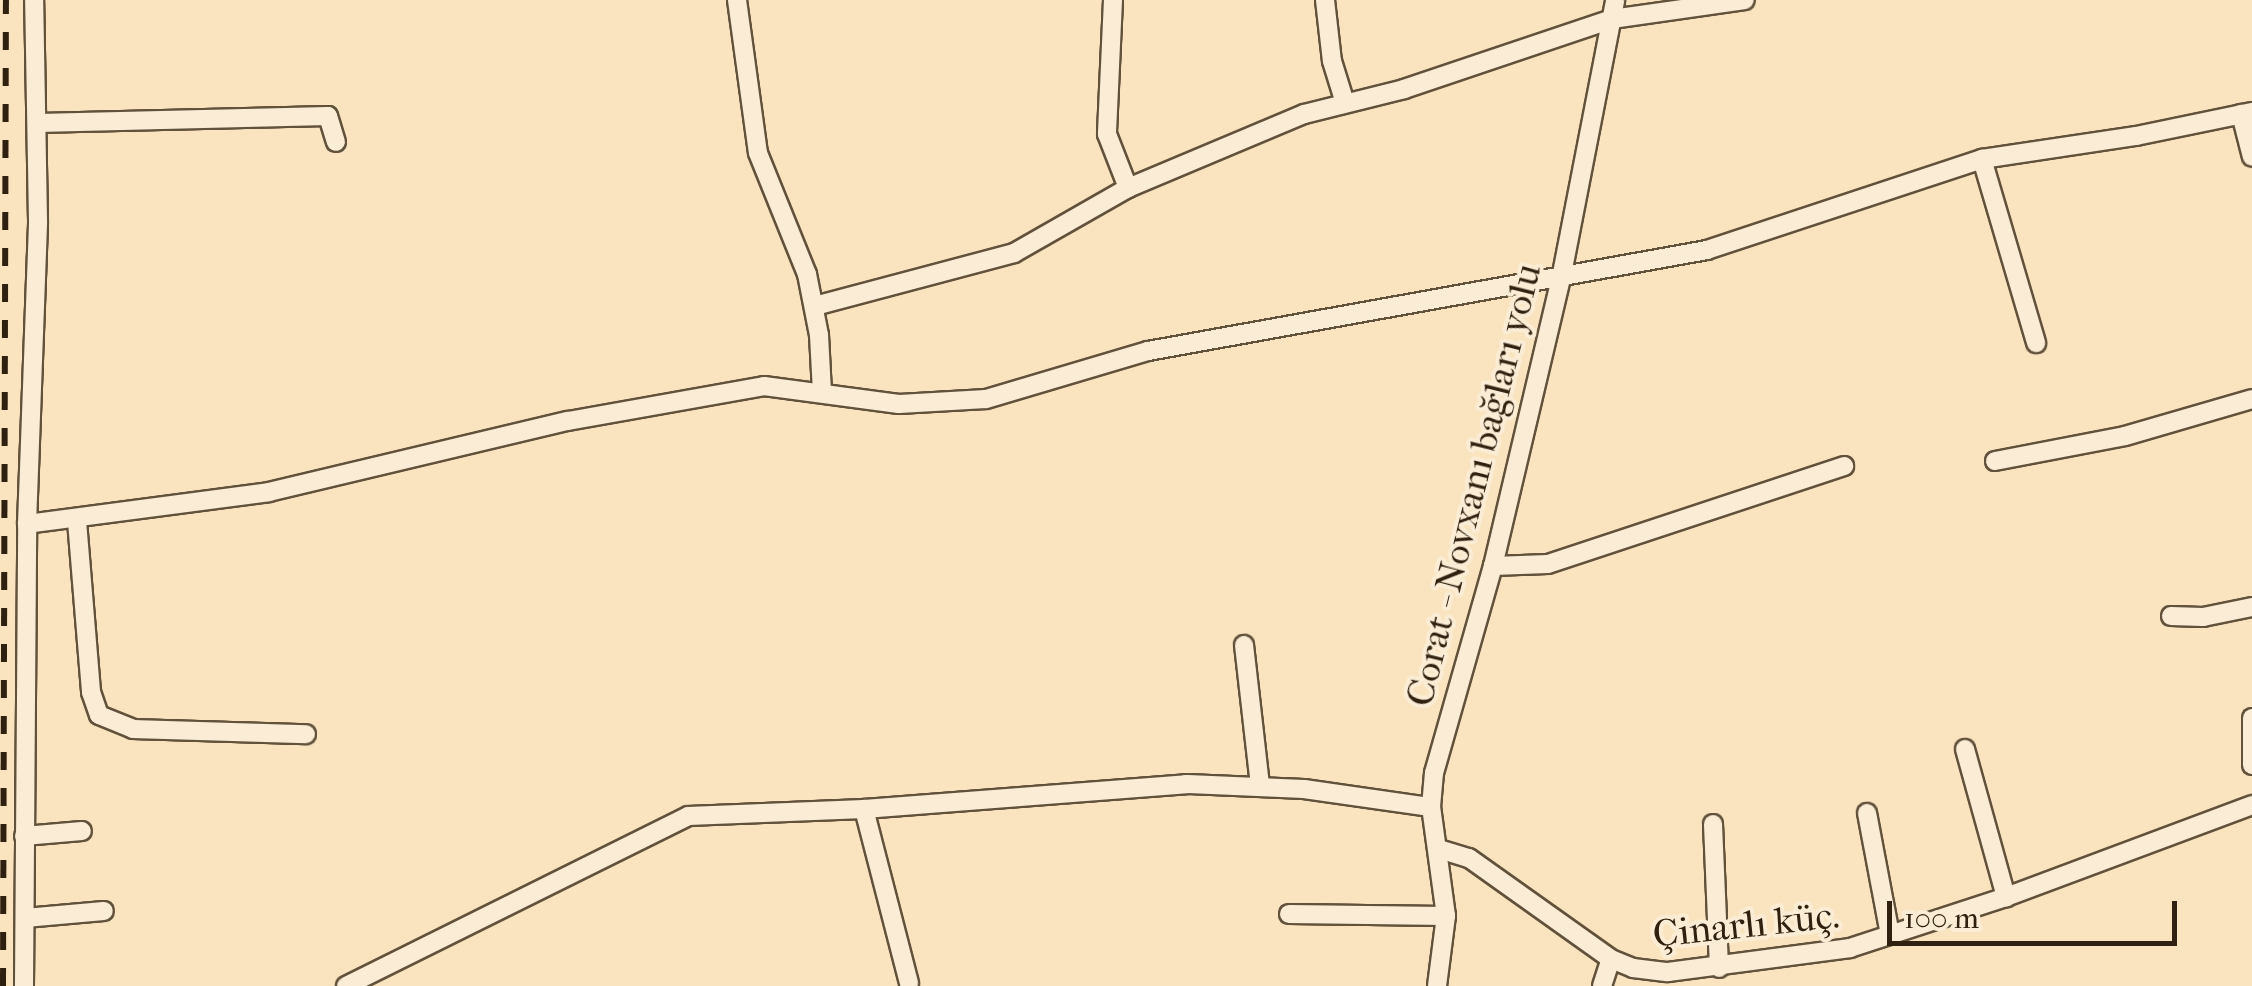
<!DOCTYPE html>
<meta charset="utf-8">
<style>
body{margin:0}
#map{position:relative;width:2252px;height:986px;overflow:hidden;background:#f9e4bf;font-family:"IM FELL French Canon",serif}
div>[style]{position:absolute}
.roads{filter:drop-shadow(2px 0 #62513b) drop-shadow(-2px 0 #62513b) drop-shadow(0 2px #62513b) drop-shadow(0 -2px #62513b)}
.minor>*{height:18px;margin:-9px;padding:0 9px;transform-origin:9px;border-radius:9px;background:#fbedd5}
.rail>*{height:6px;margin-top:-3px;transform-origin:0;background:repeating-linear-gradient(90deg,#30200f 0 18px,transparent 0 36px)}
span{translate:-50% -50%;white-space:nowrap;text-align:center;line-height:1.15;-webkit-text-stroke:8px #fbedd5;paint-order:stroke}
.street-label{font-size:38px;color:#30200f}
.scale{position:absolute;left:1887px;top:901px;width:290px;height:45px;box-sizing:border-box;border:5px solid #30200f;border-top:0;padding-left:12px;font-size:30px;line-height:35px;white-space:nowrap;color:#30200f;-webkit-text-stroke:8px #fbedd5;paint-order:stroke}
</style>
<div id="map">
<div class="roads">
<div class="minor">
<div style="left:737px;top:0;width:154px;rotate:82.2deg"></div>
<div style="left:758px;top:153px;width:131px;rotate:68deg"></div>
<div style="left:807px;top:274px;width:62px;rotate:78.9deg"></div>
<div style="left:819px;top:335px;width:58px;rotate:87deg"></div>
<div style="left:1113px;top:0;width:134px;rotate:92.6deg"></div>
<div style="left:1107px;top:134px;width:58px;rotate:68.7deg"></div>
<div style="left:1325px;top:0;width:61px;rotate:83.5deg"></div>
<div style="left:1332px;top:61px;width:44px;rotate:72.8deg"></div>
<div style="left:2241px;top:114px;width:44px;rotate:75.7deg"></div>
<div style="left:38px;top:123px;width:290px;rotate:-1.4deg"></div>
<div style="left:328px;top:116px;width:27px;rotate:73deg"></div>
<div style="left:1982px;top:159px;width:192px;rotate:73.6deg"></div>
<div style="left:815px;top:306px;width:206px;rotate:-14.9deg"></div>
<div style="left:1014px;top:253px;width:131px;rotate:-29.7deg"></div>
<div style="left:1128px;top:188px;width:191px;rotate:-22.8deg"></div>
<div style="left:1304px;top:114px;width:103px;rotate:-14deg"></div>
<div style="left:1404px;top:89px;width:219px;rotate:-18.6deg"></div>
<div style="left:1612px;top:19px;width:134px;rotate:-8.1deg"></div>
<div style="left:1995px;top:461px;width:132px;rotate:-10.9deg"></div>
<div style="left:2125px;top:436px;width:132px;rotate:-16.2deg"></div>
<div style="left:77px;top:521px;width:172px;rotate:85.3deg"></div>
<div style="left:91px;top:692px;width:24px;rotate:71deg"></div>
<div style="left:99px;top:715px;width:37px;rotate:22deg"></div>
<div style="left:133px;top:729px;width:173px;rotate:1.7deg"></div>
<div style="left:27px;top:524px;width:244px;rotate:-7.5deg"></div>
<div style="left:269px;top:492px;width:307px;rotate:-13.4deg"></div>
<div style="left:568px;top:421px;width:199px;rotate:-10.1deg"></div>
<div style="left:764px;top:386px;width:136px;rotate:7.6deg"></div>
<div style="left:899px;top:404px;width:87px;rotate:-3.3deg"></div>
<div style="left:986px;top:399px;width:169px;rotate:-16.5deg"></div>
<div style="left:1148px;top:351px;width:568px;rotate:-10.24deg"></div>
<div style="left:1707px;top:250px;width:290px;rotate:-18.3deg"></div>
<div style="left:1982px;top:159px;width:156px;rotate:-8.5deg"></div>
<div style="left:2136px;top:136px;width:118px;rotate:-11.7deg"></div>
<div style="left:1493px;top:566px;width:55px;rotate:-2.1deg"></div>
<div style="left:1548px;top:564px;width:312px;rotate:-18.3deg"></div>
<div style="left:2171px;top:616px;width:32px;rotate:2deg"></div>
<div style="left:2203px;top:617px;width:50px;rotate:-11.5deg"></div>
<div style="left:1244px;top:645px;width:141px;rotate:83.5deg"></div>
<div style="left:2252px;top:718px;width:47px;rotate:90deg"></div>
<div style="left:1965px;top:749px;width:154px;rotate:74.5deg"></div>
<div style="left:864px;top:809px;width:180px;rotate:75.5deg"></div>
<div style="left:1867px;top:813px;width:124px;rotate:79.3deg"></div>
<div style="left:1713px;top:824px;width:144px;rotate:87.6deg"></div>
<div style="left:24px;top:836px;width:58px;rotate:-4.9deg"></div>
<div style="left:1439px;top:849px;width:31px;rotate:17deg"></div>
<div style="left:1469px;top:858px;width:174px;rotate:35.4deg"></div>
<div style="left:1611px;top:959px;width:24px;rotate:22deg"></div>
<div style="left:1633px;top:968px;width:35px;rotate:7deg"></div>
<div style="left:1668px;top:972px;width:184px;rotate:-7.5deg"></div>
<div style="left:1850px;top:948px;width:164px;rotate:-18.1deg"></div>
<div style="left:2006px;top:897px;width:263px;rotate:-20.5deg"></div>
<div style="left:1289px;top:914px;width:157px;rotate:0.7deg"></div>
<div style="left:25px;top:918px;width:79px;rotate:-5.1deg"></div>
<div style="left:24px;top:986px;width:462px;rotate:-89.6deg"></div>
<div style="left:27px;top:524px;width:303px;rotate:-87.9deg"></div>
<div style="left:38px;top:221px;width:221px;rotate:-91deg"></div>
<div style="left:346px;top:986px;width:382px;rotate:-26.4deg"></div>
<div style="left:688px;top:816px;width:176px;rotate:-2.3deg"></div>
<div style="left:864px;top:809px;width:323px;rotate:-4.4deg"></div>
<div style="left:1186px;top:784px;width:118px;rotate:2.4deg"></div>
<div style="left:1304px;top:789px;width:128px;rotate:8.1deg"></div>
<div style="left:1437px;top:986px;width:71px;rotate:-82.7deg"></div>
<div style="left:1446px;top:916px;width:110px;rotate:-97.8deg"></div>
<div style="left:1431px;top:807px;width:34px;rotate:-85deg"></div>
<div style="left:1434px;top:773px;width:215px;rotate:-74.1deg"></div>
<div style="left:1493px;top:566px;width:295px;rotate:-76.7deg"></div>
<div style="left:1561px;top:279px;width:284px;rotate:-79deg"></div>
<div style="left:1602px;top:986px;width:28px;rotate:-72deg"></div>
</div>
</div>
<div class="rail">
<div style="left:3px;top:986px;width:986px;rotate:-89.83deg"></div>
</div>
<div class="street-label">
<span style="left:1474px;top:485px;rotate:-76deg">Corat - Novxanı bağları yolu</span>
<span style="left:1746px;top:925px;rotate:-6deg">Çinarlı küç.</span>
</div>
<div class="scale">100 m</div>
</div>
